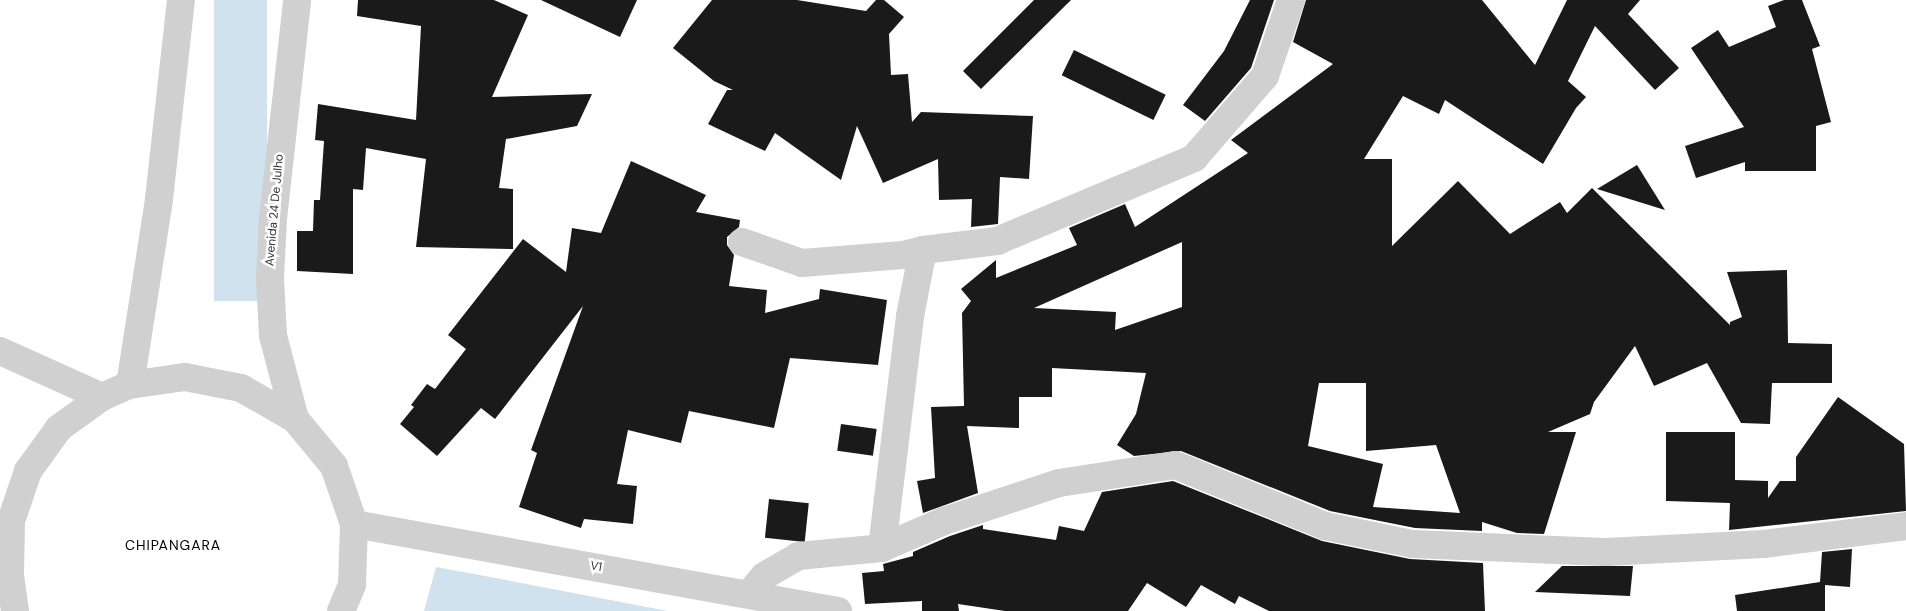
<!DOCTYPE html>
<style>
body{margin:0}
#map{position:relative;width:1906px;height:611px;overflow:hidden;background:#fff;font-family:"DM Sans",sans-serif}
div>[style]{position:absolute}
.water>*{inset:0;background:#cfe2ee;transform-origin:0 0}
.building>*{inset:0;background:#1a1a1a;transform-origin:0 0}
.minor>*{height:28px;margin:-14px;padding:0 14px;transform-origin:14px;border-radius:14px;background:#d0d0d0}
span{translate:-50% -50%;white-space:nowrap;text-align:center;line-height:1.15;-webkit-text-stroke:5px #fff;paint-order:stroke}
.street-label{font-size:12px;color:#333}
.neighbourhood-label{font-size:14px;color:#000;letter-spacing:1px}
</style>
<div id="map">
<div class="water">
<div style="left:214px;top:0;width:53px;height:301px"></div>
<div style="clip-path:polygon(436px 567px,485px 576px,668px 611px,424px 611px)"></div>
</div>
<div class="building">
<div style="clip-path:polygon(358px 0,494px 0,528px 15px,492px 97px,592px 94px,577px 126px,506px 139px,499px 188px,513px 189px,513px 249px,416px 247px,426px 159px,366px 148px,363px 190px,353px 189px,353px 274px,297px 271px,297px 231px,313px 231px,314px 200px,320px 200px,324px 141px,315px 140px,318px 104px,416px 120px,421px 26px,357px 16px)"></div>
<div style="clip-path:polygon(541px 0,637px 0,620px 37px)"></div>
<div style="clip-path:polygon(712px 0,797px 0,866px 11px,876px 0,884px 0,904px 17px,889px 34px,891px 75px,908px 74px,912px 122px,921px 112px,1033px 116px,1029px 179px,1000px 177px,998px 224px,971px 227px,972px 199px,939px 200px,938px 159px,883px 183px,857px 126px,841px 180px,775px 133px,765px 151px,708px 124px,727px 90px,733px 90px,714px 81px,673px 48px)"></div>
<div style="clip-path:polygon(1034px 0,1071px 0,981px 89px,963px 71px)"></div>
<div style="clip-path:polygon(1250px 0,1274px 0,1251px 68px,1205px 121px,1183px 105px,1224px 51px)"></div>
<div style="clip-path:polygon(evenodd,1306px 0,1482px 0,1535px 65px,1567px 0,1640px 0,1628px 14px,1679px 68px,1655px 90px,1595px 26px,1568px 81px,1586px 97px,1576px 108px,1543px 164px,1445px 100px,1439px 114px,1403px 96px,1364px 159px,1392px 159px,1392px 246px,1458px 181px,1510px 234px,1560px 202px,1567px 213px,1592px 188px,1730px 325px,1730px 322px,1742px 317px,1727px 272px,1787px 270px,1788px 343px,1832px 344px,1832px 383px,1772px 383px,1770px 424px,1741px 423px,1707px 363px,1654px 386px,1635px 346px,1594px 402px,1590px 414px,1548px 432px,1576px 432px,1544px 534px,1517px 533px,1482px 522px,1482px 531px,1415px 528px,1330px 511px,1181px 451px,1134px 456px,1117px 445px,1136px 414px,1146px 373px,1052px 368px,1052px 397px,1019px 397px,1019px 428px,967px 426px,978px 493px,923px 513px,917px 481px,935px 478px,931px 407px,964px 406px,962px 313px,971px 301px,961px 289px,996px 260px,996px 278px,1077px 245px,1069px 228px,1125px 204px,1135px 227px,1248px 153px,1231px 140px,1333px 64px,1293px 42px,1306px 0,1182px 242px,1182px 307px,1115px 330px,1116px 312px,1034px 308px,1182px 242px,1306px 0,1319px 383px,1366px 383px,1366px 451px,1436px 445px,1460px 513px,1373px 507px,1383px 464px,1308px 446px,1319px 383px)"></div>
<div style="clip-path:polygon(1784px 0,1802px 0,1820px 46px,1812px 49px,1831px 122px,1816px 126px,1816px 171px,1745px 171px,1745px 162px,1696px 178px,1685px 146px,1744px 127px,1691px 48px,1718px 30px,1729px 47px,1776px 27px,1768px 6px)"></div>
<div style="left:1074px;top:50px;width:102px;height:28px;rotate:26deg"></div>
<div style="clip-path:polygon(631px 161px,706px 195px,696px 212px,740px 220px,739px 227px,727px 237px,727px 245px,734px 255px,729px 286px,767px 290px,765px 313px,819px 299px,820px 289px,887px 300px,878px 365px,790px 358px,774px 428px,689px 411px,681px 443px,628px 430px,617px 484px,637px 486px,633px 524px,584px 519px,581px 528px,519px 507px,537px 453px,531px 450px,583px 306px,495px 419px,481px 408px,437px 456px,400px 424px,414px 407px,411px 405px,427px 384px,435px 389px,466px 349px,448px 335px,523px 239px,566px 272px,572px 228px,601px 233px)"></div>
<div style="clip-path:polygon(1637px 165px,1665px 210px,1597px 189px)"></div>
<div style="clip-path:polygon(1838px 397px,1904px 444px,1906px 511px,1729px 530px,1730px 503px,1666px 501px,1666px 432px,1735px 432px,1735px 480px,1768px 481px,1768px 498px,1780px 481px,1796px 481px,1796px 457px)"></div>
<div style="left:841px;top:424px;width:36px;height:27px;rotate:8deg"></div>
<div style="clip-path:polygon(1173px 481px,1322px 541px,1410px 559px,1483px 563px,1485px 611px,1269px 611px,1239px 596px,1235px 604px,1201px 585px,1186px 607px,1147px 583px,1128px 611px,1005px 611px,958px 604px,959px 611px,922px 611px,922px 601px,865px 604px,862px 573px,884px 571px,883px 564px,913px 556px,913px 552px,950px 536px,983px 525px,983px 529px,1056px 540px,1059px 526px,1084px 531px,1102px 492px)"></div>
<div style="left:769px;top:499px;width:40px;height:39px;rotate:6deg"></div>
<div style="clip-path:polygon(1852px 549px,1850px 587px,1825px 585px,1825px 611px,1737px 611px,1735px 595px,1820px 582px,1822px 552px)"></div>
<div style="clip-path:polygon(1562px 566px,1633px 566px,1630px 596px,1535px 592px)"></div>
</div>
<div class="minor">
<div style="left:742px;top:242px;width:64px;rotate:19.3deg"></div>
<div style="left:802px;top:263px;width:101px;rotate:-4.5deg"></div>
<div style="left:903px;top:255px;width:21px;rotate:-14deg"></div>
<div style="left:923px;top:250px;width:75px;rotate:-6.9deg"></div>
<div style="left:997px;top:241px;width:214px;rotate:-22.8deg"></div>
<div style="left:1194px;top:158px;width:108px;rotate:-49.1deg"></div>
<div style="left:1265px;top:76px;width:80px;rotate:-71.1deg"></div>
<div style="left:0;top:351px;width:112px;rotate:24.3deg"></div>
<div style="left:130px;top:385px;width:188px;rotate:-81.1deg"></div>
<div style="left:159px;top:199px;width:200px;rotate:-83.7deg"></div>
<div style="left:295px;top:419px;width:86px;rotate:-104.8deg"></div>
<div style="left:273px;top:336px;width:58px;rotate:-93deg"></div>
<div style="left:270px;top:278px;width:59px;rotate:-87.1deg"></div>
<div style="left:273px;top:219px;width:220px;rotate:-83.7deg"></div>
<div style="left:354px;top:524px;width:492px;rotate:10.2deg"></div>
<div style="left:882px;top:548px;width:234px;rotate:-83.1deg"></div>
<div style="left:910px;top:316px;width:67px;rotate:-78.9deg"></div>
<div style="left:749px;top:594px;width:23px;rotate:-50deg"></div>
<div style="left:764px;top:576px;width:39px;rotate:-30deg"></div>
<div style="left:798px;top:556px;width:84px;rotate:-5.4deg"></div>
<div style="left:882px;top:548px;width:68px;rotate:-23.5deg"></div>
<div style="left:944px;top:521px;width:121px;rotate:-18.3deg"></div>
<div style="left:1059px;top:483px;width:117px;rotate:-8.8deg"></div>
<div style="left:1175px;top:465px;width:162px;rotate:22.1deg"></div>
<div style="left:1325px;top:526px;width:90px;rotate:11.6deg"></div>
<div style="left:1413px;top:544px;width:193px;rotate:2.4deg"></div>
<div style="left:1606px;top:552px;width:158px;rotate:-2.9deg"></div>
<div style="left:1764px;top:544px;width:143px;rotate:-7.2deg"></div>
<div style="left:15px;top:611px;width:37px;rotate:-98deg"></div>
<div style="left:10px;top:574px;width:53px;rotate:-88.9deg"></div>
<div style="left:11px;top:521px;width:53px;rotate:-71.2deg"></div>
<div style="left:28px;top:471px;width:53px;rotate:-54.2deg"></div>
<div style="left:59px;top:428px;width:53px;rotate:-35.8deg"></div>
<div style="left:102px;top:397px;width:30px;rotate:-24deg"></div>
<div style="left:129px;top:385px;width:57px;rotate:-8.1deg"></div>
<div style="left:185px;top:377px;width:57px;rotate:11.1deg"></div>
<div style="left:241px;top:388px;width:62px;rotate:29.9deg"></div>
<div style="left:295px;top:419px;width:61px;rotate:50.3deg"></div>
<div style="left:334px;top:466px;width:61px;rotate:71deg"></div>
<div style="left:354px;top:524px;width:61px;rotate:91.9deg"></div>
<div style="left:352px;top:585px;width:28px;rotate:113deg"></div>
</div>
<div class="street-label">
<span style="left:275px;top:210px;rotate:-85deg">Avenida 24 De Julho</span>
<span style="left:596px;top:567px;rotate:10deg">V1</span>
</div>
<div class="neighbourhood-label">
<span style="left:173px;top:545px">CHIPANGARA</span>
</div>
</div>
